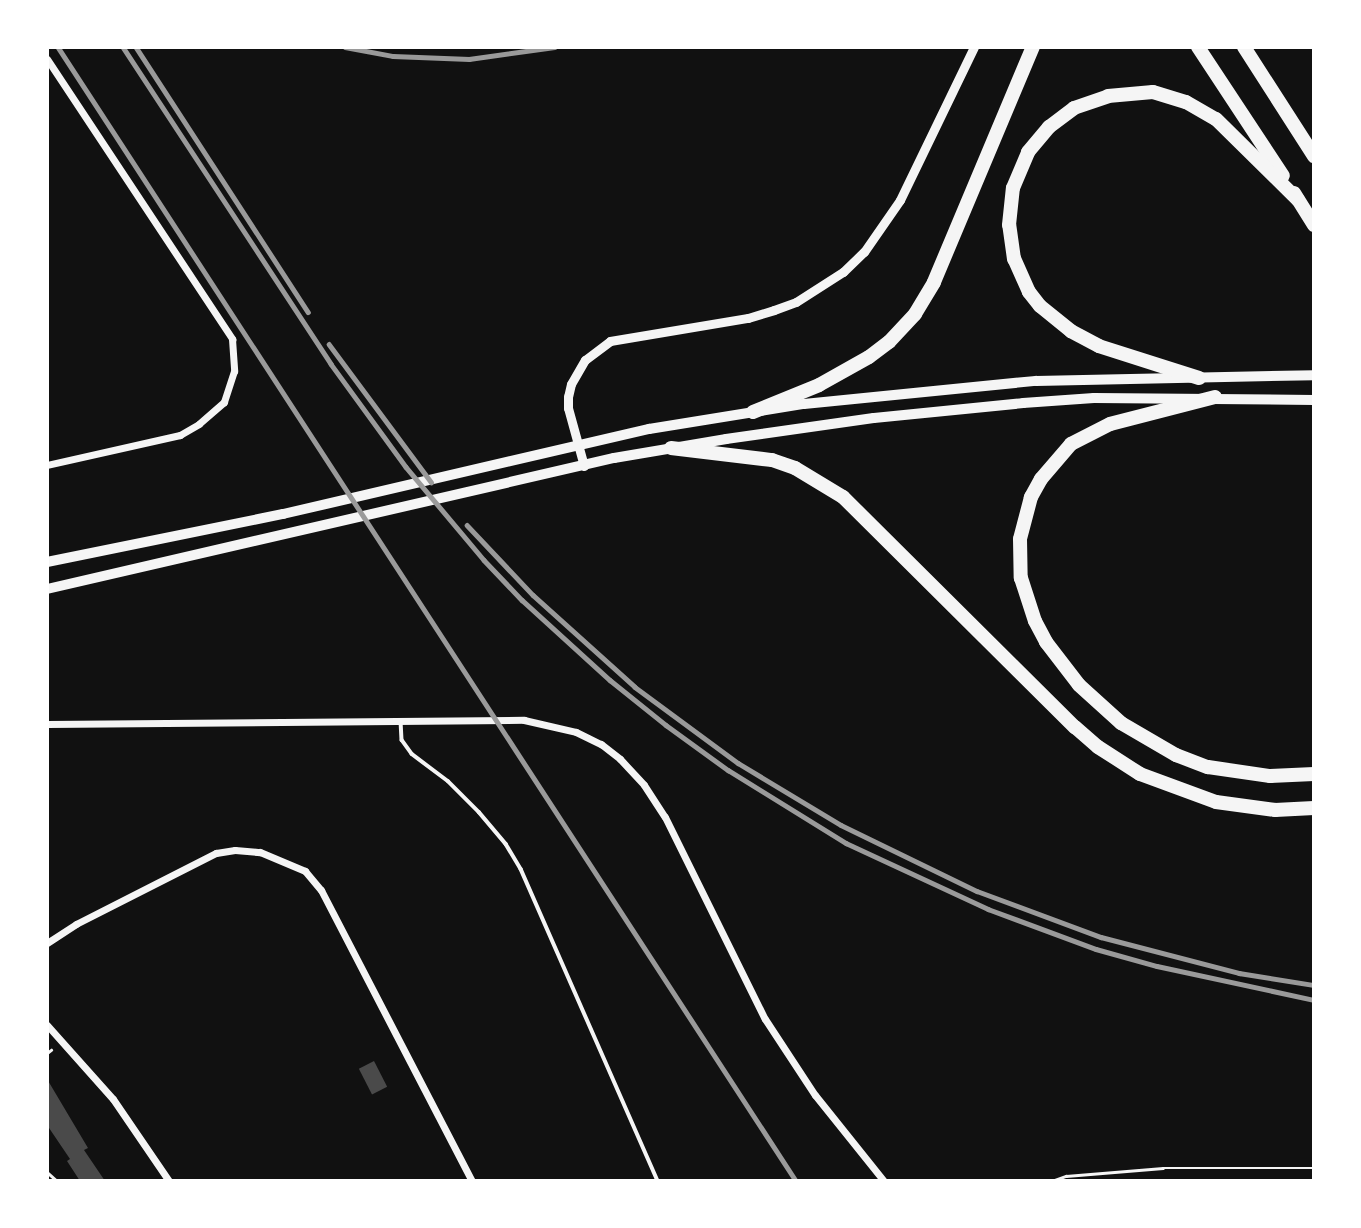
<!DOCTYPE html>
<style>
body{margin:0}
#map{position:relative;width:1361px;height:1228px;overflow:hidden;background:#111;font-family:"Public Sans",sans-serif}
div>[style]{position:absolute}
.building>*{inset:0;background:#4a4a4a;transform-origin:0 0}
.path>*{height:2.5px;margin:-1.25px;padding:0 1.25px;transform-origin:1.25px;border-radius:1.25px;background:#f5f5f5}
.service>*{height:3.5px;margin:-1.75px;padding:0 1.75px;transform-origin:1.75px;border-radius:1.75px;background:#f5f5f5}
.minor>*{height:7px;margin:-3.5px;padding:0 3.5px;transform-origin:3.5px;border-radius:3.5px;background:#f5f5f5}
.tertiary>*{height:9px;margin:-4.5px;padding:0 4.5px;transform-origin:4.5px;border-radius:4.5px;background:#f5f5f5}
.secondary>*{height:10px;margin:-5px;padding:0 5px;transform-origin:5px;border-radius:5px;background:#f5f5f5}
.motorway>*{height:14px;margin:-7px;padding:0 7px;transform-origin:7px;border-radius:7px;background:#f5f5f5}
.rail>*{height:4.5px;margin:-2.25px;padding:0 2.25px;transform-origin:2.25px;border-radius:2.25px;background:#9a9a9a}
span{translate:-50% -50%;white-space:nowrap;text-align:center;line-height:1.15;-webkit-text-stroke:7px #fff;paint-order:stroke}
.frame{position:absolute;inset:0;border:49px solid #fff;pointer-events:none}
</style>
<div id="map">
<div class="building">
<div style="left:374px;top:1061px;width:29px;height:17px;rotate:63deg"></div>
<div style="clip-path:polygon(47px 1079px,88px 1148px,84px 1150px,105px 1181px,80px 1181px,67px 1161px,70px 1159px,47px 1125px)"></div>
</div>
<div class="path">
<div style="left:47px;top:1053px;width:5px;rotate:-37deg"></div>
<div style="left:47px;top:1172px;width:13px;rotate:42deg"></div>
<div style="left:1052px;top:1181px;width:15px;rotate:-20deg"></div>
<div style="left:1066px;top:1176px;width:97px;rotate:-4.7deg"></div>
<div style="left:1163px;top:1168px;width:151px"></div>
</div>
<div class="service">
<div style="left:401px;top:721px;width:19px;rotate:87deg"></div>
<div style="left:402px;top:740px;width:17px;rotate:54deg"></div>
<div style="left:412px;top:754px;width:45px;rotate:36.9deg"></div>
<div style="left:448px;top:781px;width:44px;rotate:45deg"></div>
<div style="left:479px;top:812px;width:42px;rotate:49.8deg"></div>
<div style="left:506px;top:844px;width:29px;rotate:59deg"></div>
<div style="left:521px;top:869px;width:341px;rotate:66.3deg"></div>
</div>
<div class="minor">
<div style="left:47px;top:59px;width:336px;rotate:56.5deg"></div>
<div style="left:232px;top:339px;width:32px;rotate:86deg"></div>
<div style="left:234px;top:371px;width:33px;rotate:108deg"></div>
<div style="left:224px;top:402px;width:33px;rotate:139deg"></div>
<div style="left:199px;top:424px;width:22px;rotate:150deg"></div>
<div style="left:180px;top:435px;width:136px;rotate:167.3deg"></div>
<div style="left:47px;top:724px;width:477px;rotate:-0.5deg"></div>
<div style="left:524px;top:720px;width:53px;rotate:13deg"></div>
<div style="left:576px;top:732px;width:28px;rotate:26deg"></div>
<div style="left:601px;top:744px;width:24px;rotate:38deg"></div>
<div style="left:620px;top:759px;width:35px;rotate:47deg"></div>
<div style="left:644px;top:785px;width:38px;rotate:57deg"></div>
<div style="left:665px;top:817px;width:225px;rotate:63.7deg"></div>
<div style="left:765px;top:1019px;width:91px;rotate:56.7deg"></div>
<div style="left:815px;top:1095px;width:110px;rotate:51.3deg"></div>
<div style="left:47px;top:943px;width:35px;rotate:-33deg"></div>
<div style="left:76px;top:924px;width:157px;rotate:-26.9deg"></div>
<div style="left:216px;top:853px;width:19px;rotate:-9deg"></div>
<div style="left:235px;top:850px;width:25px;rotate:5deg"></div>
<div style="left:260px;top:852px;width:49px;rotate:22.9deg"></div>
<div style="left:305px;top:871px;width:25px;rotate:50deg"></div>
<div style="left:321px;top:890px;width:328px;rotate:62.6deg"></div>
<div style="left:47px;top:1025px;width:99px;rotate:48.3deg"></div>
<div style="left:113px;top:1099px;width:99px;rotate:55.7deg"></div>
</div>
<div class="tertiary">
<div style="left:584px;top:466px;width:60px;rotate:-105.4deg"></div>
<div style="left:568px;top:408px;width:11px;rotate:-90deg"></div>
<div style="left:568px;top:397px;width:13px;rotate:-77deg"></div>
<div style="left:571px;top:384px;width:28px;rotate:-60deg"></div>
<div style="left:585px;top:360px;width:31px;rotate:-37deg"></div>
<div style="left:610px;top:341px;width:140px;rotate:-9.5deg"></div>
<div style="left:748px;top:318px;width:27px;rotate:-17deg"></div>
<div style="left:774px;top:310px;width:23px;rotate:-20deg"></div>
<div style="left:796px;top:302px;width:56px;rotate:-32.6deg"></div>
<div style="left:843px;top:272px;width:29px;rotate:-44deg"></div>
<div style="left:864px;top:252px;width:63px;rotate:-55.3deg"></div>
<div style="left:900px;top:200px;width:170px;rotate:-64.2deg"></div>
</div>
<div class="secondary">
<div style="left:47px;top:562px;width:241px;rotate:-11.5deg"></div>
<div style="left:283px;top:514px;width:376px;rotate:-13.1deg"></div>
<div style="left:649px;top:429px;width:157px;rotate:-9.2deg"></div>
<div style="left:804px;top:404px;width:233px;rotate:-5.7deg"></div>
<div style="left:1036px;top:381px;width:278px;rotate:-1.2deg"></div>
<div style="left:47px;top:589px;width:582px;rotate:-13.01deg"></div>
<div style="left:614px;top:458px;width:114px;rotate:-9.6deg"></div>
<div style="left:726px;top:439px;width:149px;rotate:-8.1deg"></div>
<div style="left:874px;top:418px;width:150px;rotate:-5.7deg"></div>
<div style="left:1023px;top:403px;width:71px;rotate:-4deg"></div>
<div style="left:1094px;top:398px;width:220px;rotate:0.5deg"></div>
</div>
<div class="motorway">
<div style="left:1198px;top:47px;width:154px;rotate:56.6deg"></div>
<div style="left:1244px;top:47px;width:130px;rotate:57.3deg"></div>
<div style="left:1294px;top:193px;width:38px;rotate:58deg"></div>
<div style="left:1199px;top:378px;width:105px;rotate:-162.3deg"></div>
<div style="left:1099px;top:346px;width:32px;rotate:-152deg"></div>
<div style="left:1071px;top:331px;width:40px;rotate:-141deg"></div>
<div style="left:1040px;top:306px;width:18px;rotate:-128deg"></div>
<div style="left:1029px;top:292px;width:36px;rotate:-114deg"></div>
<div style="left:1014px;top:259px;width:34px;rotate:-98deg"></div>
<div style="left:1009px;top:225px;width:37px;rotate:-84deg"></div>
<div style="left:1013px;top:188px;width:39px;rotate:-67deg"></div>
<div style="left:1028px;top:152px;width:33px;rotate:-50deg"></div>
<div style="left:1049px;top:127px;width:31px;rotate:-37deg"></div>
<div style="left:1074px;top:108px;width:36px;rotate:-19deg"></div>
<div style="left:1108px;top:96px;width:45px;rotate:-5.1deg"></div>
<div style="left:1153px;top:92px;width:34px;rotate:17deg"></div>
<div style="left:1186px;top:102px;width:34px;rotate:30deg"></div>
<div style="left:1216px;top:119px;width:115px;rotate:44.6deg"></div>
<div style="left:1215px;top:397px;width:108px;rotate:165.6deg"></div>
<div style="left:1110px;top:424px;width:44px;rotate:152.9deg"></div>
<div style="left:1071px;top:444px;width:46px;rotate:130.6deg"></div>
<div style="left:1041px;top:479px;width:21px;rotate:119deg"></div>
<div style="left:1031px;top:497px;width:43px;rotate:104.7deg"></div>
<div style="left:1020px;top:539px;width:39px;rotate:89deg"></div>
<div style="left:1021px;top:578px;width:45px;rotate:72deg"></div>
<div style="left:1035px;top:621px;width:24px;rotate:62deg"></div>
<div style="left:1046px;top:642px;width:54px;rotate:52.5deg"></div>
<div style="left:1079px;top:685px;width:57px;rotate:42.1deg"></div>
<div style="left:1121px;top:723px;width:64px;rotate:30.2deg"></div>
<div style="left:1176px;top:755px;width:34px;rotate:21deg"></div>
<div style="left:1208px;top:767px;width:63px;rotate:8.3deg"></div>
<div style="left:1270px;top:776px;width:44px;rotate:-2.6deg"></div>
<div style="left:753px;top:412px;width:71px;rotate:-22.2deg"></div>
<div style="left:819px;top:385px;width:57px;rotate:-29.2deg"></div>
<div style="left:869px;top:357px;width:25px;rotate:-37deg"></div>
<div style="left:889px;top:342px;width:38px;rotate:-47deg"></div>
<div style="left:915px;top:314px;width:37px;rotate:-59deg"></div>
<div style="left:934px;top:282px;width:255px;rotate:-67.2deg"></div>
<div style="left:671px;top:448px;width:102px;rotate:6.8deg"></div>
<div style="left:772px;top:460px;width:24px;rotate:19deg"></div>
<div style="left:795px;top:468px;width:56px;rotate:31.1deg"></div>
<div style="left:843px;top:497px;width:327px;rotate:44.8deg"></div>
<div style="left:1075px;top:727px;width:30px;rotate:41deg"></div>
<div style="left:1098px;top:747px;width:50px;rotate:32.7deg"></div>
<div style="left:1140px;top:774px;width:81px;rotate:20.2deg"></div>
<div style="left:1216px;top:802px;width:60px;rotate:7.7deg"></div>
<div style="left:1275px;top:810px;width:39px;rotate:-3deg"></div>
</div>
<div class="rail">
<div style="left:58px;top:47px;width:1353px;rotate:56.94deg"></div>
<div style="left:123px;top:47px;width:379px;rotate:56.7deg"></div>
<div style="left:331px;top:364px;width:127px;rotate:53.9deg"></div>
<div style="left:406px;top:467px;width:121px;rotate:50deg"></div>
<div style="left:484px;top:560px;width:55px;rotate:46.5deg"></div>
<div style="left:522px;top:600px;width:119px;rotate:42.3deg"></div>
<div style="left:610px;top:680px;width:72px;rotate:38.8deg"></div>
<div style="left:666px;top:725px;width:77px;rotate:36deg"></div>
<div style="left:728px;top:770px;width:139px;rotate:31.7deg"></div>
<div style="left:846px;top:843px;width:157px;rotate:24.9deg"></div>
<div style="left:988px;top:909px;width:115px;rotate:20.3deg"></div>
<div style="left:1096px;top:949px;width:63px;rotate:15.6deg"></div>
<div style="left:1157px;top:966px;width:161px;rotate:12.2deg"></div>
<div style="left:136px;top:47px;width:316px;rotate:57deg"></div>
<div style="left:345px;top:47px;width:49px;rotate:10.6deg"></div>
<div style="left:393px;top:56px;width:76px;rotate:2.3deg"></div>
<div style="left:469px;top:59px;width:86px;rotate:-8deg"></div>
<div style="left:329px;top:344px;width:172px;rotate:53.5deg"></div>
<div style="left:467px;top:525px;width:96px;rotate:46.7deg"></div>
<div style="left:533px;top:595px;width:137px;rotate:42deg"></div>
<div style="left:635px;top:687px;width:128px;rotate:36.4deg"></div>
<div style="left:738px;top:763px;width:120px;rotate:31deg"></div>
<div style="left:841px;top:825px;width:151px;rotate:25.9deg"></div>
<div style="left:977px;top:891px;width:132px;rotate:20.4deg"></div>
<div style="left:1101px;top:937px;width:143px;rotate:14.6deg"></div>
<div style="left:1239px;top:973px;width:76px;rotate:9.1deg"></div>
</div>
<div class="frame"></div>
</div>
